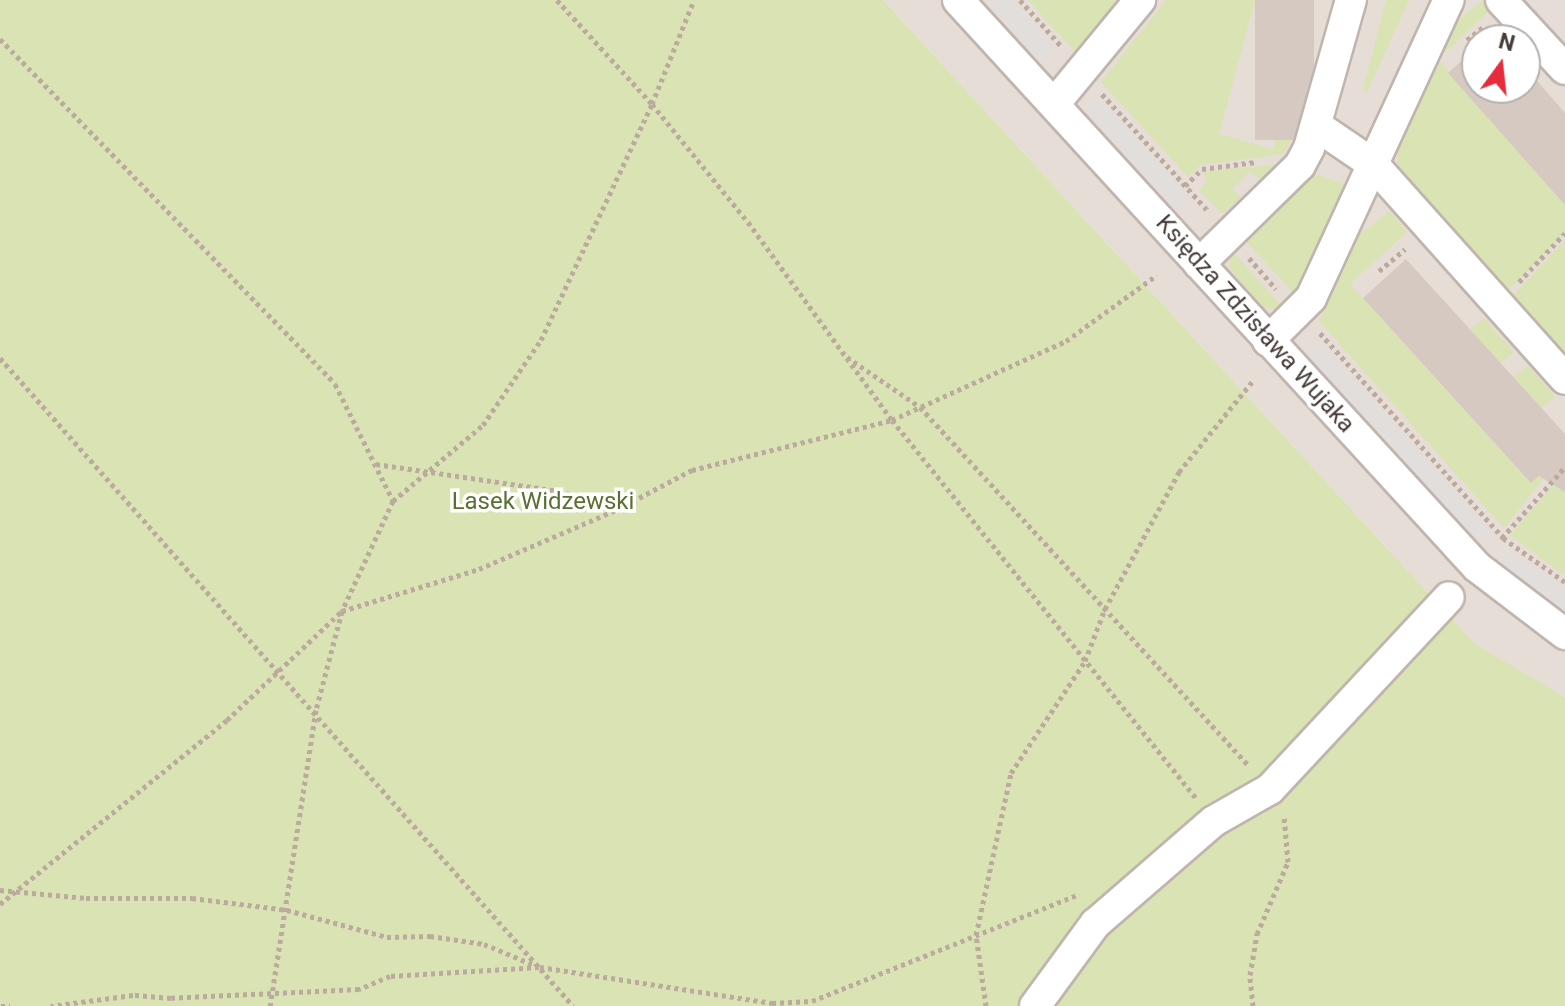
<!DOCTYPE html>
<meta charset="utf-8">
<style>
body{margin:0}
#map{position:relative;width:1565px;height:1006px;overflow:hidden;background:#f2ece8;font-family:Roboto,sans-serif}
div>[style]{position:absolute}
.residential>*{inset:0;background:#e6ddd6}
.green>*{inset:0;background:#d9e3b4;transform-origin:0 0}
.parking>*{inset:0;background:#e1dedc;transform-origin:0 0}
.building>*{inset:0;background:#d6c9c1;transform-origin:0 0}
.path>*{height:5px;margin-top:-2.5px;transform-origin:0;background:repeating-linear-gradient(90deg,#bdaa9e 0 4px,transparent 0 8px)}
.roads{filter:drop-shadow(2px 0 #c0b5ae) drop-shadow(-2px 0 #c0b5ae) drop-shadow(0 2px #c0b5ae) drop-shadow(0 -2px #c0b5ae)}
.street>*{height:30px;margin:-15px;padding:0 15px;transform-origin:15px;border-radius:15px;background:#fff}
span{translate:-50% -50%;white-space:nowrap;text-align:center;line-height:1.15;-webkit-text-stroke:7px #fff;paint-order:stroke}
.street-label{font-size:24px;color:#453c37}
.park-label{font-size:24px;color:#597130}
.north{position:absolute;left:1461px;top:24px;width:80px;height:80px;box-sizing:border-box;background:#fff;border:2px solid #b5b1af;border-radius:50%;rotate:15deg;font-size:22px;font-weight:700;line-height:32px;text-align:center;color:#453c37}
.north::after{content:'';display:block;margin:auto;width:28px;height:36px;background:#e62b3d;clip-path:polygon(50% 0,100% 100%,50% 72%,0 100%)}
</style>
<div id="map">
<div class="residential">
<div style="clip-path:polygon(evenodd,883px 0,1565px 0,1565px 697px,1474px 643px,883px 0,1477px 40px,1525px 40px,1525px 88px,1477px 88px,1477px 40px)"></div>
</div>
<div class="green">
<div style="clip-path:polygon(0 0,883px 0,1474px 643px,1565px 697px,1565px 1006px,0 1006px)"></div>
<div style="clip-path:polygon(1028px 0,1125px 0,1080px 57px)"></div>
<div style="clip-path:polygon(1166px 0,1255px 0,1219px 134px,1273px 149px,1284px 109px,1304px 114px,1284px 154px,1200px 165px,1188px 177px,1101px 82px)"></div>
<div style="clip-path:polygon(1386px 0,1409px 0,1367px 92px,1363px 90px)"></div>
<div style="clip-path:polygon(1482px 0,1490px 10px,1438px 59px,1565px 205px,1565px 232px,1504px 295px,1412px 192px,1417px 189px,1399px 168px,1397px 152px,1438px 59px,1455px 24px)"></div>
<div style="clip-path:polygon(1276px 164px,1260px 179px,1250px 171px,1232px 189px,1241px 197px,1222px 214px,1199px 190px,1207px 181px,1203px 172px)"></div>
<div style="clip-path:polygon(1310px 172px,1349px 186px,1298px 298px,1244px 239px)"></div>
<div style="clip-path:polygon(1390px 211px,1407px 232px,1350px 284px,1531px 483px,1565px 452px,1504px 528px,1319px 321px,1360px 234px)"></div>
<div style="clip-path:polygon(1565px 240px,1565px 364px,1510px 299px)"></div>
<div style="clip-path:polygon(1232px 251px,1285px 310px,1263px 308px,1229px 267px)"></div>
<div style="left:1484px;top:318px;width:45px;height:18px;rotate:49deg"></div>
<div style="left:1527px;top:365px;width:42px;height:18px;rotate:48deg"></div>
<div style="clip-path:polygon(1565px 472px,1565px 576px,1510px 535px)"></div>
</div>
<div class="parking">
<div style="clip-path:polygon(985px 0,1013px 0,1054px 46px,1044px 65px)"></div>
<div style="clip-path:polygon(1103px 101px,1188px 194px,1180px 214px,1084px 108px)"></div>
<div style="left:1321px;top:342px;width:253px;height:23px;rotate:48deg"></div>
<div style="clip-path:polygon(1509px 550px,1565px 588px,1565px 612px,1497px 563px)"></div>
</div>
<div class="building">
<div style="left:1255px;top:0;width:59px;height:140px"></div>
<div style="clip-path:polygon(1477px 47px,1477px 88px,1525px 88px,1525px 67px,1565px 113px,1565px 205px,1448px 73px)"></div>
<div style="clip-path:polygon(1406px 259px,1565px 434px,1565px 492px,1539px 476px,1531px 483px,1363px 298px)"></div>
</div>
<div class="path">
<div style="left:557px;top:0;width:141px;rotate:47.6deg"></div>
<div style="left:652px;top:104px;width:152px;rotate:50.9deg"></div>
<div style="left:748px;top:222px;width:245px;rotate:54deg"></div>
<div style="left:892px;top:420px;width:485px;rotate:51.2deg"></div>
<div style="left:1020px;top:0;width:63px;rotate:48.2deg"></div>
<div style="left:0;top:39px;width:481px;rotate:45.8deg"></div>
<div style="left:335px;top:384px;width:131px;rotate:63.6deg"></div>
<div style="left:393px;top:501px;width:121px;rotate:114.9deg"></div>
<div style="left:342px;top:611px;width:102px;rotate:104.7deg"></div>
<div style="left:316px;top:710px;width:300px;rotate:98.8deg"></div>
<div style="left:1467px;top:40px;width:22px;rotate:-39deg"></div>
<div style="left:1102px;top:94px;width:158px;rotate:47.8deg"></div>
<div style="left:1185px;top:186px;width:24px;rotate:-45deg"></div>
<div style="left:1202px;top:169px;width:54px;rotate:-7.4deg"></div>
<div style="left:1249px;top:258px;width:41px;rotate:48.9deg"></div>
<div style="left:1379px;top:271px;width:34px;rotate:-40deg"></div>
<div style="left:1519px;top:282px;width:67px;rotate:-46.8deg"></div>
<div style="left:1320px;top:333px;width:275px;rotate:48.2deg"></div>
<div style="left:1503px;top:538px;width:76px;rotate:35.4deg"></div>
<div style="left:847px;top:357px;width:88px;rotate:34.4deg"></div>
<div style="left:920px;top:407px;width:486px;rotate:47.5deg"></div>
<div style="left:0;top:358px;width:865px;rotate:48.51deg"></div>
<div style="left:376px;top:464px;width:185px;rotate:8.4deg"></div>
<div style="left:559px;top:491px;width:61px;rotate:17.2deg"></div>
<div style="left:393px;top:501px;width:118px;rotate:-40.2deg"></div>
<div style="left:483px;top:425px;width:103px;rotate:-55.7deg"></div>
<div style="left:541px;top:340px;width:261px;rotate:-64.8deg"></div>
<div style="left:652px;top:104px;width:112px;rotate:-68deg"></div>
<div style="left:1502px;top:538px;width:95px;rotate:-48.4deg"></div>
<div style="left:0;top:890px;width:86px;rotate:5.3deg"></div>
<div style="left:86px;top:898px;width:106px"></div>
<div style="left:192px;top:898px;width:96px;rotate:7.2deg"></div>
<div style="left:287px;top:910px;width:104px;rotate:15.1deg"></div>
<div style="left:387px;top:937px;width:43px;rotate:-1.3deg"></div>
<div style="left:430px;top:936px;width:55px;rotate:8.4deg"></div>
<div style="left:484px;top:944px;width:60px;rotate:22.7deg"></div>
<div style="left:539px;top:967px;width:149px;rotate:176.5deg"></div>
<div style="left:390px;top:976px;width:34px;rotate:157deg"></div>
<div style="left:359px;top:989px;width:188px;rotate:177.3deg"></div>
<div style="left:171px;top:998px;width:38px;rotate:-175deg"></div>
<div style="left:133px;top:995px;width:83px;rotate:172.4deg"></div>
<div style="left:0;top:904px;width:292px;rotate:-39deg"></div>
<div style="left:227px;top:720px;width:158px;rotate:-43.5deg"></div>
<div style="left:342px;top:611px;width:143px;rotate:-17deg"></div>
<div style="left:479px;top:569px;width:151px;rotate:-23.3deg"></div>
<div style="left:618px;top:509px;width:84px;rotate:-27.8deg"></div>
<div style="left:692px;top:470px;width:206px;rotate:-14deg"></div>
<div style="left:892px;top:420px;width:191px;rotate:-24.4deg"></div>
<div style="left:1066px;top:341px;width:112px;rotate:-36deg"></div>
<div style="left:540px;top:967px;width:235px;rotate:8.8deg"></div>
<div style="left:772px;top:1003px;width:40px;rotate:-2.9deg"></div>
<div style="left:812px;top:1001px;width:288px;rotate:-21.8deg"></div>
<div style="left:1px;top:1006px;width:9px"></div>
<div style="left:986px;top:1006px;width:72px;rotate:-98deg"></div>
<div style="left:976px;top:935px;width:166px;rotate:-77.8deg"></div>
<div style="left:1011px;top:773px;width:134px;rotate:-56.5deg"></div>
<div style="left:1085px;top:661px;width:56px;rotate:-69deg"></div>
<div style="left:1105px;top:609px;width:156px;rotate:-61.6deg"></div>
<div style="left:1179px;top:472px;width:116px;rotate:-51deg"></div>
<div style="left:1253px;top:1006px;width:31px;rotate:-96deg"></div>
<div style="left:1250px;top:975px;width:42px;rotate:-80.3deg"></div>
<div style="left:1257px;top:934px;width:78px;rotate:-66.7deg"></div>
<div style="left:1288px;top:862px;width:47px;rotate:-94.9deg"></div>
</div>
<div class="roads">
<div class="street">
<div style="left:958px;top:0;width:769px;rotate:47.53deg"></div>
<div style="left:1477px;top:567px;width:111px;rotate:37.3deg"></div>
<div style="left:1501px;top:0;width:94px;rotate:47.2deg"></div>
<div style="left:1055px;top:103px;width:134px;rotate:-50.5deg"></div>
<div style="left:1317px;top:126px;width:68px;rotate:34.2deg"></div>
<div style="left:1373px;top:164px;width:288px;rotate:48.2deg"></div>
<div style="left:1199px;top:264px;width:141px;rotate:-44.4deg"></div>
<div style="left:1300px;top:165px;width:19px;rotate:-62deg"></div>
<div style="left:1309px;top:148px;width:154px;rotate:-74.2deg"></div>
<div style="left:1268px;top:341px;width:61px;rotate:-45deg"></div>
<div style="left:1311px;top:298px;width:328px;rotate:-65.2deg"></div>
<div style="left:1035px;top:1006px;width:102px;rotate:-53.8deg"></div>
<div style="left:1095px;top:924px;width:157px;rotate:-40.9deg"></div>
<div style="left:1214px;top:821px;width:64px;rotate:-29.7deg"></div>
<div style="left:1270px;top:789px;width:262px;rotate:-47deg"></div>
</div>
</div>
<div class="street-label">
<span style="left:1255px;top:324px;rotate:48deg">Księdza Zdzisława Wujaka</span>
</div>
<div class="park-label">
<span style="left:543px;top:502px">Lasek Widzewski</span>
</div>
<div class="north">N</div>
</div>
